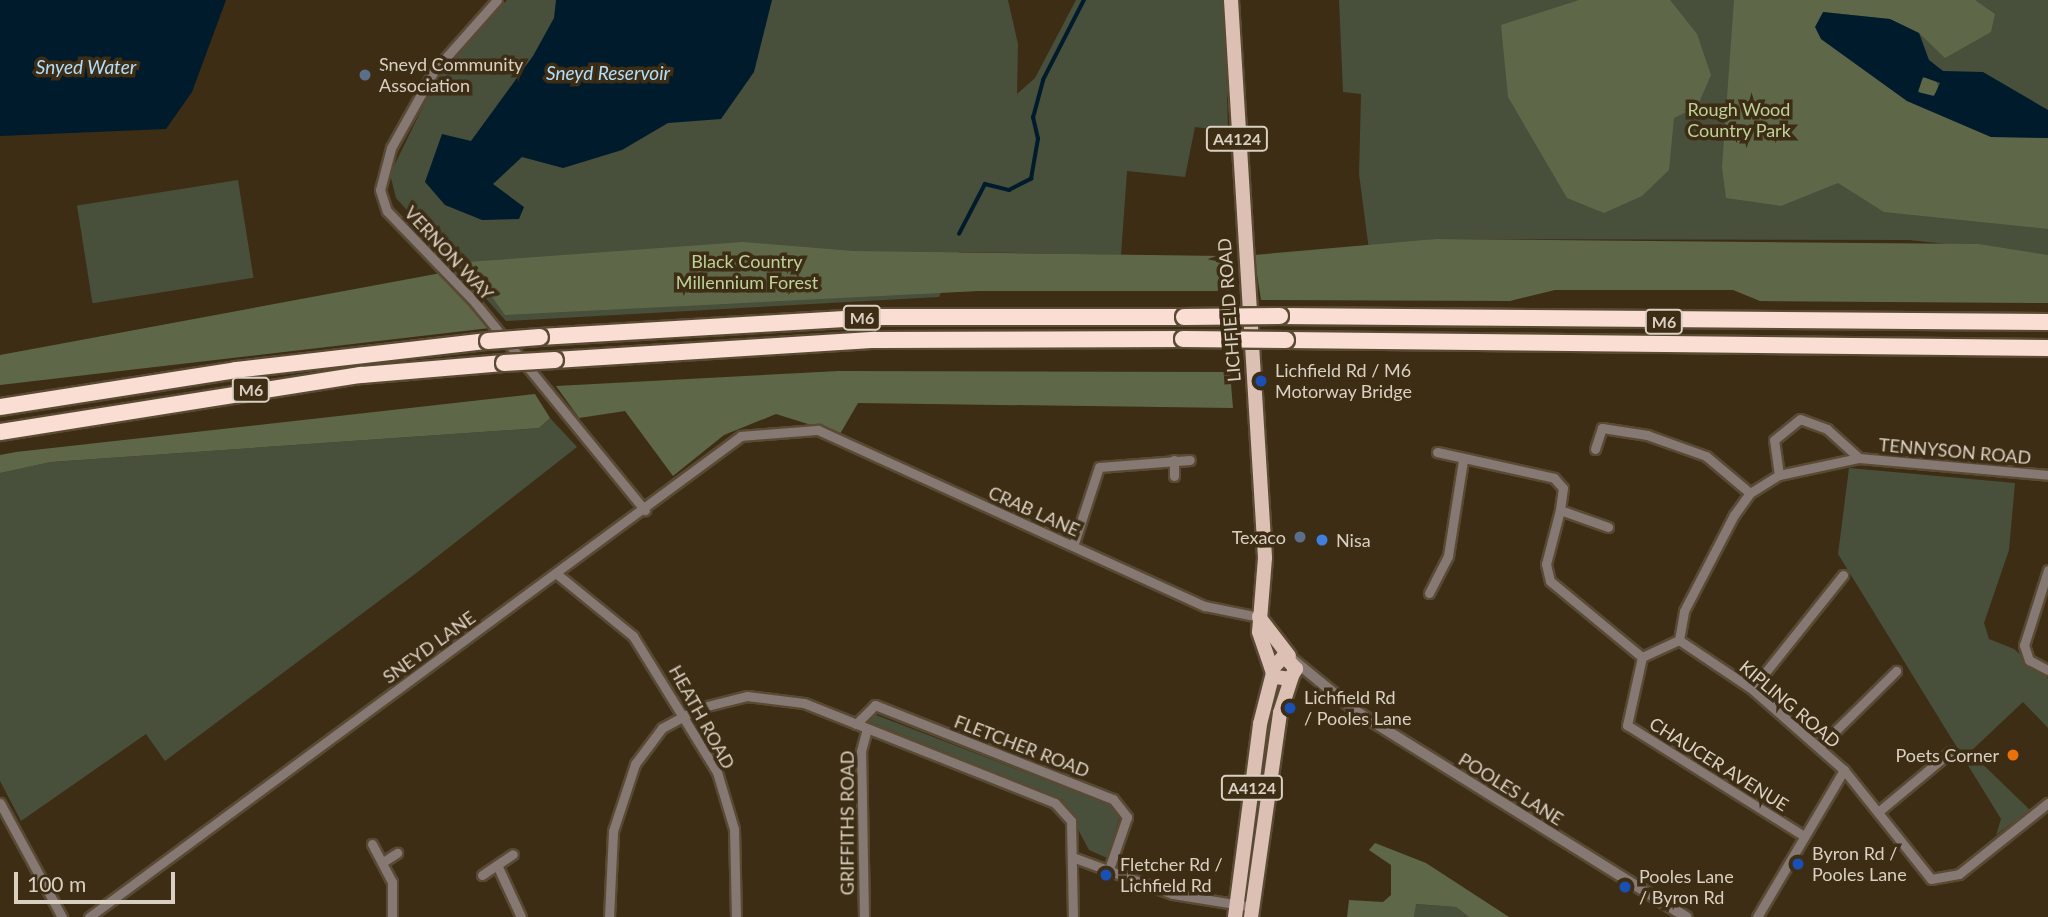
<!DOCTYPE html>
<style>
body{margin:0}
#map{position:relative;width:2048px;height:917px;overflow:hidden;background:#3d2d15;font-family:Lato,sans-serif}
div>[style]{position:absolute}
.green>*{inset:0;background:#484f3a;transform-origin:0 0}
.forest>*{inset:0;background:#5e6849}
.round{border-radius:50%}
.water>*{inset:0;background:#001b2c}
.stream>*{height:3.5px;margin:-1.75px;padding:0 1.75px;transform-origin:1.75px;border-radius:1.75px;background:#001b2c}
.roads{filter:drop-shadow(2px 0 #594a34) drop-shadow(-2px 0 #594a34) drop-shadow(0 2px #594a34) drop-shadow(0 -2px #594a34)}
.minor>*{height:9px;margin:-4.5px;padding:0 4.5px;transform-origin:4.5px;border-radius:4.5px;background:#867872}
.tertiary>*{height:10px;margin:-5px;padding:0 5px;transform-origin:5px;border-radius:5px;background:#867872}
.primary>*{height:14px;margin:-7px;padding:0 7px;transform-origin:7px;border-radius:7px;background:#ddc0b4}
.motorway>*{height:16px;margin:-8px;padding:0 8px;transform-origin:8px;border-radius:8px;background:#fbded3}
.bridges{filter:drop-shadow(2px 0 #594a34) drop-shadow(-2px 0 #594a34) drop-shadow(0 2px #594a34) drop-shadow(0 -2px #594a34)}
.motorway-bridge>*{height:16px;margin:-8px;padding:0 8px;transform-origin:8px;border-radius:8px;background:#fbded3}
.dots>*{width:19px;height:19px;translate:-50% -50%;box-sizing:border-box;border:4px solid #3d2d15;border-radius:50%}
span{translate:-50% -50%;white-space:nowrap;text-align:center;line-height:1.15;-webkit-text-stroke:7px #3d2d15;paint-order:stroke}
.shield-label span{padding:2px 5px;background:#3d2d15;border:2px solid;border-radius:5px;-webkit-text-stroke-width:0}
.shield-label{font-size:16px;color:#dad0c2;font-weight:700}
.poi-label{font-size:18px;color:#dad0c2}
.left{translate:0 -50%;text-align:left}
.right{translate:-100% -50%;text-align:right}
.park-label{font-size:18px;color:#bdd198}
.street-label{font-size:18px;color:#dad0c2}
.water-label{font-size:19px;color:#b1defc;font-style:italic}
.scale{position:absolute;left:14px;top:872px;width:161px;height:32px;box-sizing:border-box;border:4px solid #dad0c2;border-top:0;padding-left:9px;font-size:21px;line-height:24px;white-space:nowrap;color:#dad0c2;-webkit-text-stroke:5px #3d2d15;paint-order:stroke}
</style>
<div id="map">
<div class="green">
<div style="clip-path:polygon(507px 0,1008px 0,1018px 44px,1017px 94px,1035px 78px,1076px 0,1225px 0,1228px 131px,1195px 127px,1185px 177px,1127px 171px,1121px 255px,959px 252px,939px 297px,506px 321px,396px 198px,390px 174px,442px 68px)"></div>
<div style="clip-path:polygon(1339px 0,2048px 0,2048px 255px,1909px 240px,1436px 239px,1369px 250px,1359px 174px,1361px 94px,1343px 92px)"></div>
<div style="left:238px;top:180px;width:99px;height:163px;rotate:81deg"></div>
<div style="clip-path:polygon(550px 418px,577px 447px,415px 574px,165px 761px,146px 734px,21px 821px,0 781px,0 473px,51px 462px,539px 428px)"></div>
<div style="clip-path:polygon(1849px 468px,2015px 483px,2009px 550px,1984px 623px,1989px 639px,2014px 649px,2048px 678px,2048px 728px,2023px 702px,1970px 752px,2030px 810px,1996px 835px,2001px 819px,1838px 554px)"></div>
<div style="clip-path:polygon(871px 713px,1115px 807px,1121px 813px,1107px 858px,1089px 850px,1062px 799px,865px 720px)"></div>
<div style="clip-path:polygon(1415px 904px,1456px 907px,1469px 917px,1414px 917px)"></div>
</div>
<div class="forest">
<div style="clip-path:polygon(1579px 0,1670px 0,1697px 34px,1711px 75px,1697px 107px,1674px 118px,1669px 170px,1642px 196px,1604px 213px,1567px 198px,1508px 97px,1501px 25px)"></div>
<div style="clip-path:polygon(1734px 0,1975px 0,1995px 14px,1991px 32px,1945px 58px,1919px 33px,1890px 19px,1823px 12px,1821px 39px,1907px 101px,1991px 137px,2048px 138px,2048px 229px,1884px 212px,1838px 183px,1781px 206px,1726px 198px,1722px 167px)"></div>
<div class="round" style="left:1918px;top:77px;width:20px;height:20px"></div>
<div style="clip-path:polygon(1436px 239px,1978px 244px,2048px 255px,2048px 303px,1760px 301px,1733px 290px,1555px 290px,1510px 301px,1261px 300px,1254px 255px)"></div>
<div style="clip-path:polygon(743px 242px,853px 251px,1224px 256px,1229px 291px,979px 291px,505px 315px,467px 262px)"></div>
<div style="clip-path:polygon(441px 273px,490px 328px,0 385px,0 355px)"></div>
<div style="clip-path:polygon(839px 371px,1230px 372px,1233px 408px,858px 403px,840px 434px,776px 414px,724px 435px,673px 476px,625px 411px,579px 418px,556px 386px)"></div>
<div style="clip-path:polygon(535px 394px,550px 418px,539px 428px,51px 462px,0 473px,0 455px,16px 452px)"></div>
<div style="clip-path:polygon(1375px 843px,1426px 863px,1509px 917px,1469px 917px,1456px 907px,1416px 904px,1414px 917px,1347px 917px,1349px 900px,1383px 902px,1391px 895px,1391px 865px,1369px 850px)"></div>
</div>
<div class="water">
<div style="clip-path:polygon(0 0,226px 0,192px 92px,166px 129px,0 136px)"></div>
<div style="clip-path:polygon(556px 0,772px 0,754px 72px,721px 119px,668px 123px,622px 150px,563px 168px,522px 157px,493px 184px,524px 207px,519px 219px,482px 220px,445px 205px,425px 182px,442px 134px,471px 141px,533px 56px,554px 18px)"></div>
<div style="clip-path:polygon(evenodd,1823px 12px,1890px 19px,1919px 33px,1929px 60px,1943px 71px,1983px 72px,2048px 110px,2048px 138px,1991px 137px,1907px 101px,1821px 39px,1815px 27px,1823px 12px,1923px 77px,1940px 83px,1934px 96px,1918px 92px,1923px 77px)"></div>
</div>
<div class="stream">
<div style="left:959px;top:234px;width:56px;rotate:-62.5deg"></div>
<div style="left:985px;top:184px;width:25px;rotate:14deg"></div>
<div style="left:1009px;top:190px;width:25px;rotate:-27deg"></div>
<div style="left:1031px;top:179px;width:41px;rotate:-80.1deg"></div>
<div style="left:1038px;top:139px;width:22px;rotate:-103deg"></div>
<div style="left:1033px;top:118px;width:39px;rotate:-75deg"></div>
<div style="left:1043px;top:80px;width:90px;rotate:-62.9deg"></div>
</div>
<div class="roads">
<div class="minor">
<div style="left:497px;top:0;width:95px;rotate:131.6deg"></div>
<div style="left:434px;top:71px;width:88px;rotate:119.2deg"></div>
<div style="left:391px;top:148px;width:43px;rotate:104.7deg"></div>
<div style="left:380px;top:190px;width:22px;rotate:72deg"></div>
<div style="left:387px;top:211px;width:122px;rotate:46deg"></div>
<div style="left:472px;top:299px;width:273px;rotate:50.7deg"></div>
<div style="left:1595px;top:449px;width:22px;rotate:-72deg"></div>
<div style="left:1602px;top:428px;width:46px;rotate:8.8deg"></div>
<div style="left:1647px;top:435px;width:63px;rotate:19.6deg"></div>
<div style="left:1706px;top:456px;width:57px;rotate:40.1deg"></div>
<div style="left:1437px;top:452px;width:120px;rotate:12.5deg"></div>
<div style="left:1554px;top:478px;width:13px;rotate:48deg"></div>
<div style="left:1563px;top:488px;width:22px;rotate:98deg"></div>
<div style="left:1560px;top:510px;width:51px;rotate:19.5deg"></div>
<div style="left:1779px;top:475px;width:35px;rotate:-98deg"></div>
<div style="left:1774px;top:440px;width:33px;rotate:-39deg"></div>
<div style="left:1800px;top:419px;width:29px;rotate:20deg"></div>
<div style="left:1827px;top:429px;width:43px;rotate:42.2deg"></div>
<div style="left:1174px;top:476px;width:16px;rotate:-90deg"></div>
<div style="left:1560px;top:510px;width:56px;rotate:104.5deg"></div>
<div style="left:1546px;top:564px;width:17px;rotate:77deg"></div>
<div style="left:1550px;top:581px;width:119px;rotate:39.6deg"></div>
<div style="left:1642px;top:657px;width:70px;rotate:102.4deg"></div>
<div style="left:1627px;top:725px;width:209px;rotate:32.1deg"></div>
<div style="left:1073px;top:546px;width:83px;rotate:-71.8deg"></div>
<div style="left:1099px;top:467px;width:91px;rotate:-4.4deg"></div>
<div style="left:2048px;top:570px;width:79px;rotate:107.7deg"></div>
<div style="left:2024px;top:645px;width:16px;rotate:72deg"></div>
<div style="left:2029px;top:660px;width:21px;rotate:28deg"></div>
<div style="left:557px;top:574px;width:98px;rotate:39.2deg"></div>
<div style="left:633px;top:636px;width:160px;rotate:58.3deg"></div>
<div style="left:717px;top:772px;width:59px;rotate:73.4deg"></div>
<div style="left:734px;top:829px;width:88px;rotate:88.7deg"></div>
<div style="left:1429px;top:593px;width:42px;rotate:-62.8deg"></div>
<div style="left:1448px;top:556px;width:97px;rotate:-81.1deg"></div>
<div style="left:1679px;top:640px;width:29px;rotate:-80deg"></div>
<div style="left:1684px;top:611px;width:108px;rotate:-62.5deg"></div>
<div style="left:1734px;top:515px;width:27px;rotate:-54deg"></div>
<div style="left:1750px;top:493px;width:34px;rotate:-32deg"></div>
<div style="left:1779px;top:475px;width:82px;rotate:-12deg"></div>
<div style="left:1859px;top:458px;width:190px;rotate:5.1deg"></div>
<div style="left:1642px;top:657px;width:41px;rotate:-24.7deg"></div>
<div style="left:1679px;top:640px;width:88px;rotate:33.9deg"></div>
<div style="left:1752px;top:689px;width:123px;rotate:41.4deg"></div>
<div style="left:1844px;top:770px;width:139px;rotate:51.4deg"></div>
<div style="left:1931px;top:879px;width:28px;rotate:-10deg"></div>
<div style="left:1959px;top:874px;width:114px;rotate:-38.6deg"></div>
<div style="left:1752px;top:689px;width:146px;rotate:-51.4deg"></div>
<div style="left:856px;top:724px;width:27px;rotate:-45deg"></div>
<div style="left:875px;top:705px;width:256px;rotate:21.6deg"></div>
<div style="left:1113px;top:799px;width:23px;rotate:52deg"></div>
<div style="left:1127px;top:817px;width:52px;rotate:109.1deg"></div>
<div style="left:1820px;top:746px;width:107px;rotate:-44.6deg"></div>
<div style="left:0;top:803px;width:130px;rotate:61.5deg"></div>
<div style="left:1878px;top:812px;width:94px;rotate:-39.8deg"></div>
<div style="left:372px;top:844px;width:43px;rotate:62.2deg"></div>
<div style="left:392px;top:882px;width:35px;rotate:90deg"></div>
<div style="left:1075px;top:858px;width:104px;rotate:20.2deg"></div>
<div style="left:1173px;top:894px;width:80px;rotate:9.3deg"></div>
<div style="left:383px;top:862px;width:17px;rotate:-33deg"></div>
<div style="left:497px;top:865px;width:57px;rotate:65.2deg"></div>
<div style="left:482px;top:875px;width:37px;rotate:-34deg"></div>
<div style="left:89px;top:917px;width:810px;rotate:-36.42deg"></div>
<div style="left:741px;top:436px;width:77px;rotate:-4.5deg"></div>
<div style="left:818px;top:430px;width:425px;rotate:24.5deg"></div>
<div style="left:1205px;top:606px;width:55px;rotate:11.5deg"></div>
<div style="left:609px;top:917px;width:86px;rotate:-87.3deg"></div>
<div style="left:613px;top:831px;width:71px;rotate:-71.8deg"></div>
<div style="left:635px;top:764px;width:45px;rotate:-53.1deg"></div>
<div style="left:662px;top:728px;width:42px;rotate:-28.4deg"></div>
<div style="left:699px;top:708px;width:49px;rotate:-14deg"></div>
<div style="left:747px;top:696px;width:57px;rotate:7deg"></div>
<div style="left:804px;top:703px;width:270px;rotate:21.7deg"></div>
<div style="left:1055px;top:803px;width:24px;rotate:48deg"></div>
<div style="left:1071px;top:821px;width:96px;rotate:88.8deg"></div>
<div style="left:864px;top:917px;width:166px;rotate:-91deg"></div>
<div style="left:861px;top:751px;width:23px;rotate:-75deg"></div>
<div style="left:1757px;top:917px;width:171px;rotate:-59.4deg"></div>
</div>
<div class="tertiary">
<div style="left:1291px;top:658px;width:85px;rotate:39.3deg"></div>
<div style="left:1357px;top:712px;width:388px;rotate:31.9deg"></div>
</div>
<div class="primary">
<div style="left:1231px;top:0;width:559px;rotate:86.51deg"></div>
<div style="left:1265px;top:558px;width:74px;rotate:94.6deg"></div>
<div style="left:1259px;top:632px;width:43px;rotate:71.1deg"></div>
<div style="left:1273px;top:673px;width:5px;rotate:53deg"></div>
<div style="left:1276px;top:677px;width:14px;rotate:8deg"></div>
<div style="left:1290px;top:679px;width:12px;rotate:-59deg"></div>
<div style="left:1296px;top:669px;width:18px;rotate:-133deg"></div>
<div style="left:1284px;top:656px;width:18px;rotate:133deg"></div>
<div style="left:1259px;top:617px;width:49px;rotate:52.4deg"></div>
<div style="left:1235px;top:917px;width:195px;rotate:-82.6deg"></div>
<div style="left:1260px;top:724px;width:53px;rotate:-75.7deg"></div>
<div style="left:1251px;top:917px;width:206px;rotate:-81.9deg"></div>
<div style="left:1280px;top:713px;width:38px;rotate:-72deg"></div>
</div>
<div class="motorway">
<div style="left:1280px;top:316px;width:768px;rotate:0.45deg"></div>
<div style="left:540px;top:337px;width:339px;rotate:-3.4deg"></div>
<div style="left:878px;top:317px;width:306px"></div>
<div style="left:1286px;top:340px;width:762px;rotate:0.6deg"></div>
<div style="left:555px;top:360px;width:321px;rotate:-3.6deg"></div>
<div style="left:875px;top:340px;width:308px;rotate:-0.2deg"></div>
<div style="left:0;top:407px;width:239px;rotate:-8.9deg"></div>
<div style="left:236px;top:370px;width:254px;rotate:-6.6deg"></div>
<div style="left:0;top:432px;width:365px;rotate:-9deg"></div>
<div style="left:361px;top:375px;width:144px;rotate:-4.8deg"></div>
</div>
</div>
<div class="bridges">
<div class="motorway-bridge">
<div style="left:1184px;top:317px;width:96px;rotate:-0.6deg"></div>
<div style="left:1183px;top:339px;width:103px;rotate:0.6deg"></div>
<div style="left:488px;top:341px;width:52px;rotate:-4.4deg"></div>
<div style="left:504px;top:363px;width:51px;rotate:-3.4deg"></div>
</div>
</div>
<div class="dots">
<div style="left:365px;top:75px;background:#5c6f8a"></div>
<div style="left:1261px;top:381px;background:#1a4fb4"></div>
<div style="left:1300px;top:537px;background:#5c6f8a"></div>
<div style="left:1322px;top:540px;background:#3f7fe0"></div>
<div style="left:1290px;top:708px;background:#1a4fb4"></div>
<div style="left:2013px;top:755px;background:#e8710a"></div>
<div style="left:1798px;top:864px;background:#1a4fb4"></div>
<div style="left:1106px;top:875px;background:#1a4fb4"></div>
<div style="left:1625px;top:887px;background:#1a4fb4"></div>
</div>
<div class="shield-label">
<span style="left:1237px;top:139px">A4124</span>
<span style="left:862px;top:318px">M6</span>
<span style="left:1664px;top:322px">M6</span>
<span style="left:251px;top:390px">M6</span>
<span style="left:1252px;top:788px">A4124</span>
</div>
<div class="poi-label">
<span class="left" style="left:379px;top:75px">Sneyd Community<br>Association</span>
<span class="left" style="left:1275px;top:381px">Lichfield Rd / M6<br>Motorway Bridge</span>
<span class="right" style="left:1286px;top:537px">Texaco</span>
<span class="left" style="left:1336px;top:540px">Nisa</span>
<span class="left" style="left:1304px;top:708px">Lichfield Rd<br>/ Pooles Lane</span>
<span class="right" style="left:1999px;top:755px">Poets Corner</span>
<span class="left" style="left:1812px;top:864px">Byron Rd /<br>Pooles Lane</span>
<span class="left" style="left:1120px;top:875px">Fletcher Rd /<br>Lichfield Rd</span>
<span class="left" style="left:1639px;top:887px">Pooles Lane<br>/ Byron Rd</span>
</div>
<div class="park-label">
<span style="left:1739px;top:120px">Rough Wood<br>Country Park</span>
<span style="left:747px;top:272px">Black Country<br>Millennium Forest</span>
</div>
<div class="street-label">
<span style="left:449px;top:253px;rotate:47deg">VERNON WAY</span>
<span style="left:1229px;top:310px;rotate:-94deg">LICHFIELD ROAD</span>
<span style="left:1955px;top:451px;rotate:5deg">TENNYSON ROAD</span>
<span style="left:1034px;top:511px;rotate:24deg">CRAB LANE</span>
<span style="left:429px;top:647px;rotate:-36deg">SNEYD LANE</span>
<span style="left:1790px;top:704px;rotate:40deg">KIPLING ROAD</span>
<span style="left:702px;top:717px;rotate:61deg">HEATH ROAD</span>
<span style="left:1022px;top:746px;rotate:21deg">FLETCHER ROAD</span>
<span style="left:1719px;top:764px;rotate:32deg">CHAUCER AVENUE</span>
<span style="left:1511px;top:789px;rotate:32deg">POOLES LANE</span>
<span style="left:847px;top:823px;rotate:-90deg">GRIFFITHS ROAD</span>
</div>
<div class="water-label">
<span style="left:86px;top:67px">Snyed Water</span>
<span style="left:608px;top:73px">Sneyd Reservoir</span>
</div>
<div class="scale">100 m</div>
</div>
